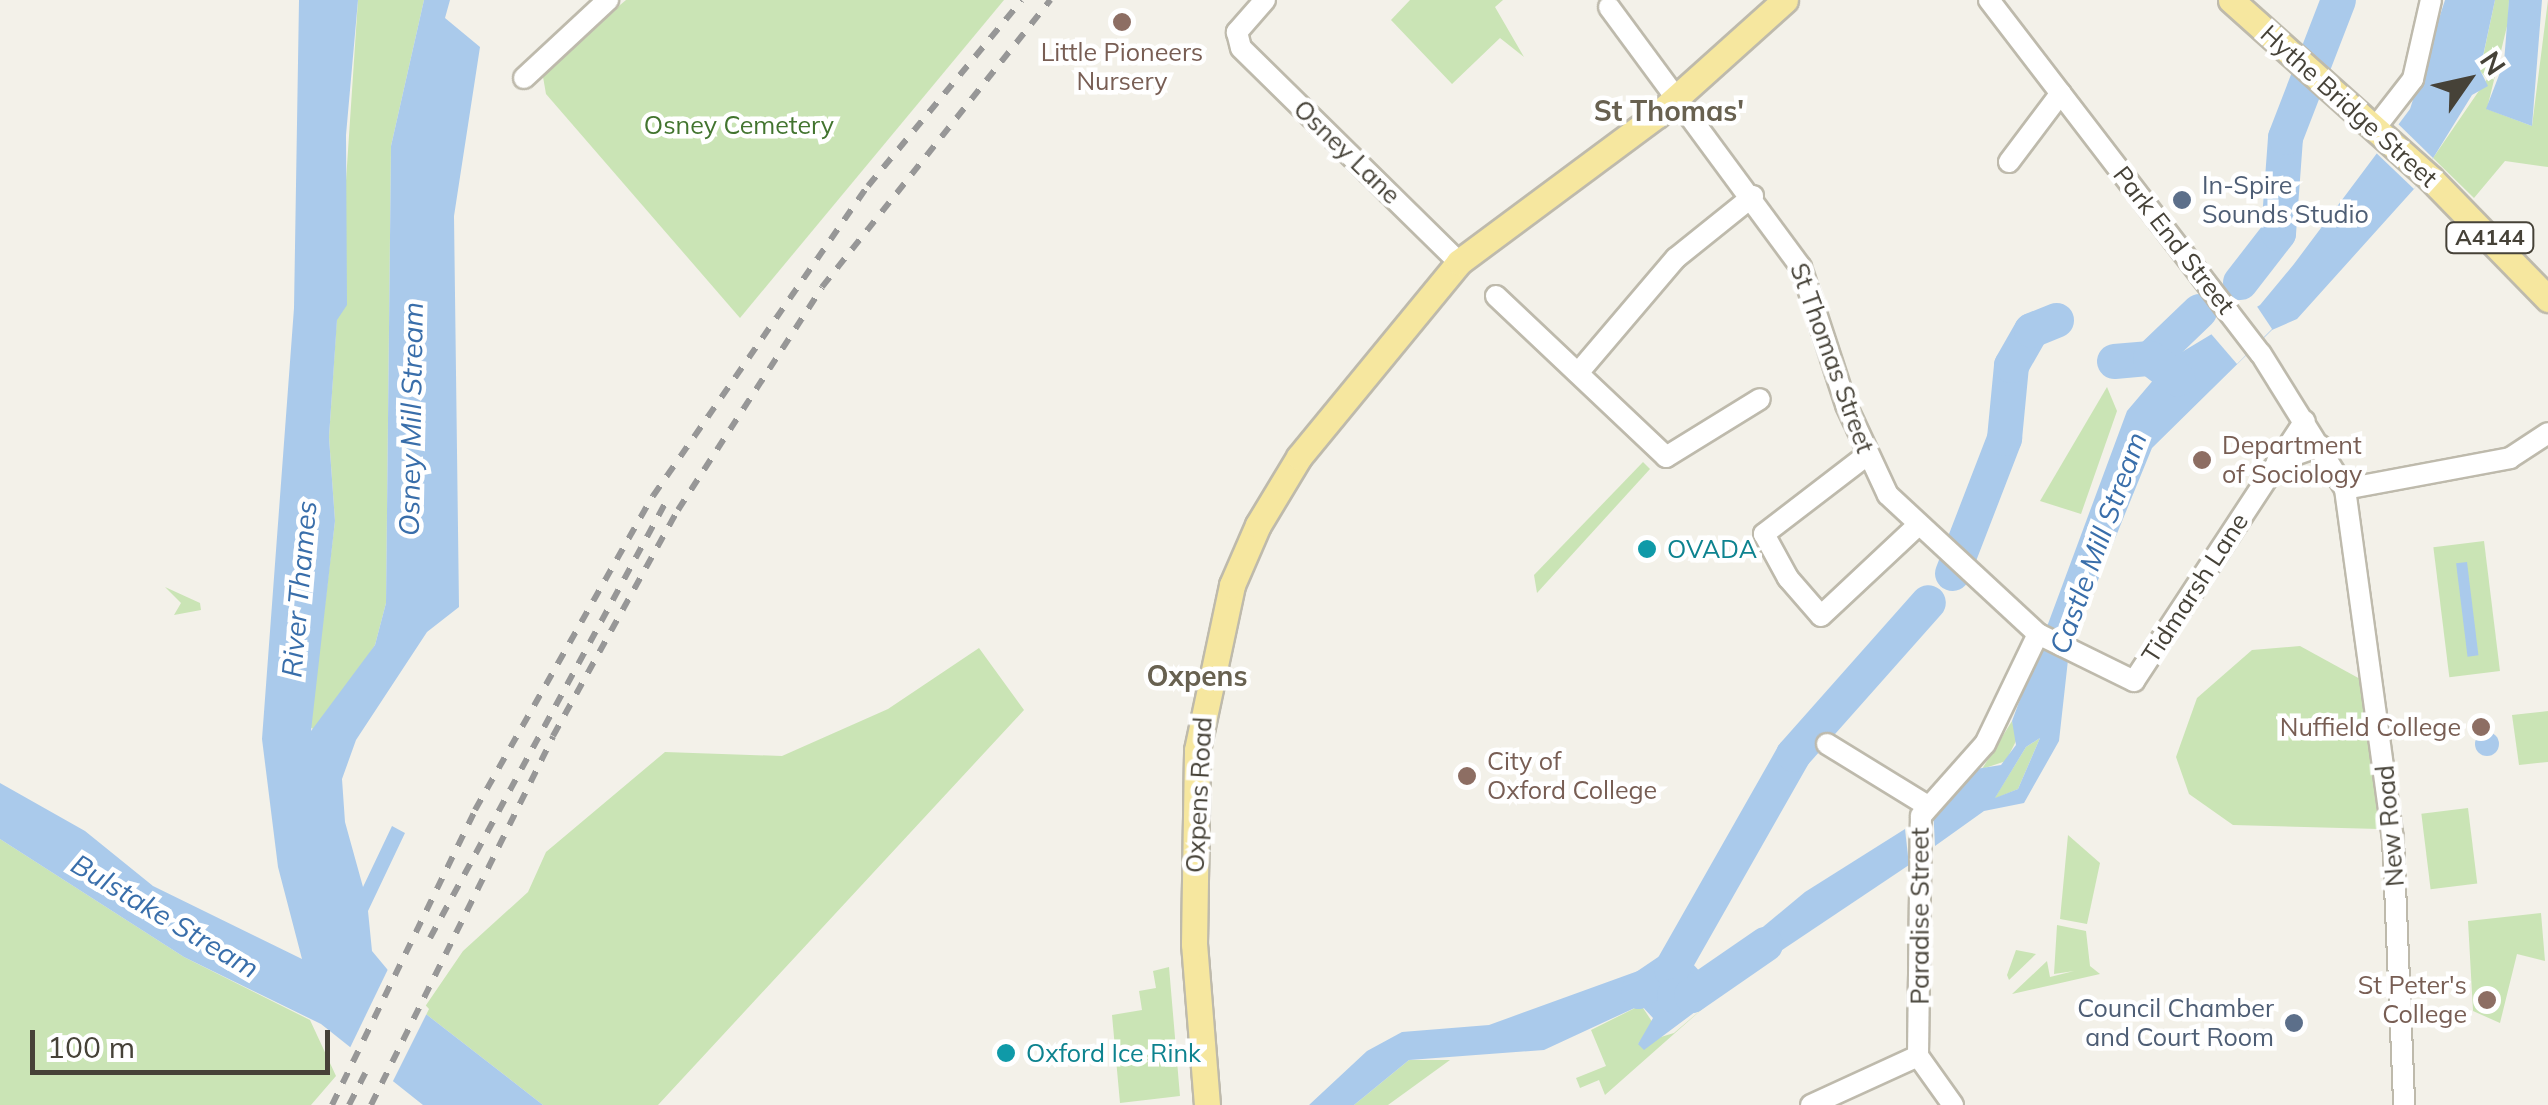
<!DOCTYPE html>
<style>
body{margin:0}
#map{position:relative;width:2548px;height:1105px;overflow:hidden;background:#f3f1e9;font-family:Mulish,sans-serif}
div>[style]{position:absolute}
.green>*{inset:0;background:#cae4b5;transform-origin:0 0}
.water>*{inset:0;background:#aacaeb;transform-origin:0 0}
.round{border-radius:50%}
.pier>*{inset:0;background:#f3f1e9}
.river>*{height:35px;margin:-17.5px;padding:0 17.5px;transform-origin:17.5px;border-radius:17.5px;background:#aacaeb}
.roads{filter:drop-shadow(2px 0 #bebaac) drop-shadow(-2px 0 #bebaac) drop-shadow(0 2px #bebaac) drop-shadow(0 -2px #bebaac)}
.minor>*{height:20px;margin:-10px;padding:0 10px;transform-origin:10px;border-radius:10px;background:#fff}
.major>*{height:25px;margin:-12.5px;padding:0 12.5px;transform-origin:12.5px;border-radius:12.5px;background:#f6e79f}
.rail>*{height:6px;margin-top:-3px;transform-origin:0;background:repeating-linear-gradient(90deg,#979797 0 12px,transparent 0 24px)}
.dots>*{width:28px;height:28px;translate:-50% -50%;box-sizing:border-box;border:5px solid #fff;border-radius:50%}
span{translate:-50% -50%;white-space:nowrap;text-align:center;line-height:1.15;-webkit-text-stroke:9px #fff;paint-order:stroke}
.shield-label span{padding:2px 8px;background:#fff;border:2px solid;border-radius:8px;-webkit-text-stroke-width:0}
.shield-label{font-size:22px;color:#464238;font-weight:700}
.education-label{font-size:25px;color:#785e54}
.left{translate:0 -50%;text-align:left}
.right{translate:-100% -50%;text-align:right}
.street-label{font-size:25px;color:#464238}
.park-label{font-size:25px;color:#42742f}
.service-label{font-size:25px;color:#4e5e75}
.culture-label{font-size:25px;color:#0d838f}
.neighbourhood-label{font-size:28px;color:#686150;font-weight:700}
.water-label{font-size:28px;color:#396eaa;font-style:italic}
.north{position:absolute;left:2418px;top:30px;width:100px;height:100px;-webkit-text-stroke:8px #fff;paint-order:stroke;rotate:56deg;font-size:28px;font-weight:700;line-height:40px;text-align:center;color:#464238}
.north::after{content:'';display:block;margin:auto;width:35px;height:45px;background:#464238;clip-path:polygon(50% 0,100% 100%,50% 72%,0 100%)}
.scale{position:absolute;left:30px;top:1030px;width:300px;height:45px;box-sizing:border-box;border:5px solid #464238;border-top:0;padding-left:12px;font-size:30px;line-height:35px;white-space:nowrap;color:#464238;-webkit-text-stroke:8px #fff;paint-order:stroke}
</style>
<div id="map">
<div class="green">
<div style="clip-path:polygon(358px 0,424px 0,391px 146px,386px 603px,375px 645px,318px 732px,310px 727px,335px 521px,329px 437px)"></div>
<div style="clip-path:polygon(626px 0,1004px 0,740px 318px,546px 94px,542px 71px)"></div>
<div style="clip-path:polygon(1410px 0,1503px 0,1495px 7px,1524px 57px,1500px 38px,1452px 84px,1391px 20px)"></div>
<div style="clip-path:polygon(2495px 0,2509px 0,2508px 22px,2487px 109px,2532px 126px,2548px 0,2548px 167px,2505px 161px,2474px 198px,2433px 158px,2487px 79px,2480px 71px)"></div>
<div style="clip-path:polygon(2107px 387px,2117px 411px,2081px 514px,2040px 501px)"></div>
<div style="clip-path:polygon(1643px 462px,1650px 469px,1537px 593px,1534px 575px)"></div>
<div style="left:2484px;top:541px;width:131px;height:51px;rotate:83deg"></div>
<div style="clip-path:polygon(165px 587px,200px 603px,201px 610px,174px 615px,181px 603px)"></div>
<div style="clip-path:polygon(2300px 646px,2362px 680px,2379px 829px,2233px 825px,2189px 794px,2176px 757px,2197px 698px,2252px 650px)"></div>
<div style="clip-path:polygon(979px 648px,1024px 710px,658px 1105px,543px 1105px,422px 1011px,463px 951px,528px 892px,546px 852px,665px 752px,782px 756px,888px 709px)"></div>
<div style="clip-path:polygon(2548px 711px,2548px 762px,2519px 765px,2512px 715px)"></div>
<div style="clip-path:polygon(2012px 721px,2017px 739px,2006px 761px,1982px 769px)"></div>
<div style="clip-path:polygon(2040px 738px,2018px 789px,1994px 799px,2026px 747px)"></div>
<div style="left:2468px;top:808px;width:76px;height:47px;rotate:83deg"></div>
<div style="clip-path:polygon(2068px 835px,2100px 863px,2087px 924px,2060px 919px)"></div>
<div style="clip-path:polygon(0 839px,184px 957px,310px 1020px,336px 1076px,311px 1105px,0 1105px)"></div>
<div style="clip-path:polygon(2541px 913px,2545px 961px,2517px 954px,2500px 1023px,2473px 1011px,2468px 921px)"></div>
<div style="clip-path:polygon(2057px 925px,2086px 931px,2090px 966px,2100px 974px,2012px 994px,2047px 961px,2050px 977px,2074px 971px,2054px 974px)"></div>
<div style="clip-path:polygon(2016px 950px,2036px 954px,2009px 980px,2007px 975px)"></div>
<div style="clip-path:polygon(1169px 967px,1180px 1096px,1120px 1103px,1112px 1015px,1142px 1010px,1139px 991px,1156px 988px,1153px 971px)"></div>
<div style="clip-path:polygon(1709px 1003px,1605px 1095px,1599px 1080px,1580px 1088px,1576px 1078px,1606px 1066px,1591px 1030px,1641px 1005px,1653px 1023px,1638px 1044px,1674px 1033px)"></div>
<div style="clip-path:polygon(1409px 1060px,1450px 1060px,1388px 1105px,1354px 1105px)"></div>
</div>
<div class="water">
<div style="clip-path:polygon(299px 0,358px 0,346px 135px,347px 305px,337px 320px,329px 437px,335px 521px,311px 731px,375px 645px,386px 603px,391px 146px,424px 0,450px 0,445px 18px,480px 47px,454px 216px,459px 607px,427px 632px,356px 740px,342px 779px,345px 822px,363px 887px,392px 826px,405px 833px,368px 911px,372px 951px,422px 1011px,543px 1105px,423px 1105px,321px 1024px,184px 957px,0 839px,0 783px,85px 831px,153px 886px,302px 959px,278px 867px,262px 739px,294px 308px)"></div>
<div style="clip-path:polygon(2328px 0,2354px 0,2314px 99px,2292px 79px)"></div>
<div style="clip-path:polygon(evenodd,2445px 0,2495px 0,2480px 70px,2488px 86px,2472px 95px,2414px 189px,2297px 319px,2272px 330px,2152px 448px,2069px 651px,2059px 741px,2024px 803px,1984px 811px,1935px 846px,1933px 806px,1976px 769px,2001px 765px,2016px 745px,2012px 721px,2127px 411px,2172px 358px,2260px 305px,2294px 264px,2410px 109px,2445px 0,2040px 738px,2018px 789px,1995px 798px,2026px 747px,2040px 738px)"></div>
<div style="clip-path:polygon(2509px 0,2542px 0,2532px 126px,2486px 109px,2504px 62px)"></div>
<div style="left:2467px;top:562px;width:94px;height:11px;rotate:83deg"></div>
<div class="round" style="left:2475px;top:732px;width:24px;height:24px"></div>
<div style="clip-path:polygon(1905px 829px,1909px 865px,1730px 985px,1728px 956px,1805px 892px)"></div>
<div style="clip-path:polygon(1692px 963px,1703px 975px,1715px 967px,1715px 997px,1644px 1050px,1638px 1044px,1653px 1018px,1641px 1005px,1544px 1050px,1409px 1060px,1354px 1105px,1309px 1105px,1367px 1051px,1402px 1032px,1489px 1025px,1649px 967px)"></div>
</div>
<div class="pier">
<div style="clip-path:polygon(2307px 40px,2328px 58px,2314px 99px,2292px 79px)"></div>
<div style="clip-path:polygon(2392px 118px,2433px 158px,2414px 189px,2370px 147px)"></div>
<div style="clip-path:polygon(2254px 302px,2272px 329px,2237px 364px,2206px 328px)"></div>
<div style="clip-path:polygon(390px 965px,429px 1009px,390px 1087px,347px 1054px)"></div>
</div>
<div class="river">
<div style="left:2240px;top:282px;width:62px;rotate:-52.2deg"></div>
<div style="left:2278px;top:233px;width:96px;rotate:-85.8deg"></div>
<div style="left:2285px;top:137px;width:147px;rotate:-68.9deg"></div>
<div style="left:2150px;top:358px;width:68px;rotate:-43.8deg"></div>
<div style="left:2114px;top:361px;width:36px;rotate:-5deg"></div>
<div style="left:2150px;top:358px;width:34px;rotate:37deg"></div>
<div style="left:1952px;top:573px;width:145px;rotate:-68.9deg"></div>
<div style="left:2004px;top:438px;width:73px;rotate:-84.5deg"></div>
<div style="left:2011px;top:365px;width:40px;rotate:-60.3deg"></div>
<div style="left:2031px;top:330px;width:27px;rotate:-22deg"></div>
<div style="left:1638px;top:991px;width:40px;rotate:-34deg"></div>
<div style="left:1671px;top:969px;width:247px;rotate:-60.4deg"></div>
<div style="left:1793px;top:754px;width:203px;rotate:-48.4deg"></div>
<div style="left:1674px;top:995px;width:17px"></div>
<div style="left:1691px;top:995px;width:90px;rotate:-34.6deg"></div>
</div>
<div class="roads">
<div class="minor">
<div style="left:1265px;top:0;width:43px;rotate:131.2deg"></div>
<div style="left:1237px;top:32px;width:16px;rotate:76deg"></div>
<div style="left:1241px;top:48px;width:305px;rotate:44.5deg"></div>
<div style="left:1989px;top:0;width:446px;rotate:52.5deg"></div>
<div style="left:2261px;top:354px;width:159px;rotate:58.1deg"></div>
<div style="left:2345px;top:489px;width:352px;rotate:82.2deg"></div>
<div style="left:2393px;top:838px;width:267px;rotate:87.6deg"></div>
<div style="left:1609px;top:7px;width:323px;rotate:53.6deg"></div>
<div style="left:1801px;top:267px;width:145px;rotate:71.9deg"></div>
<div style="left:1846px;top:405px;width:99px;rotate:65deg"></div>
<div style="left:1888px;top:495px;width:205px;rotate:42.8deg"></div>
<div style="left:2038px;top:634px;width:107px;rotate:26.1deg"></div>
<div style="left:2134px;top:681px;width:311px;rotate:-56.7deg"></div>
<div style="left:524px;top:78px;width:115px;rotate:-42.9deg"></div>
<div style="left:2375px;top:128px;width:62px;rotate:-52.2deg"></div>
<div style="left:2413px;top:79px;width:81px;rotate:-77.2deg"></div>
<div style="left:2009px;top:162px;width:86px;rotate:-53deg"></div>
<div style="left:1496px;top:296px;width:234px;rotate:43.4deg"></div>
<div style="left:1666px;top:457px;width:110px;rotate:-31.7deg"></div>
<div style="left:1578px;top:373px;width:151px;rotate:-49.6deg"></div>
<div style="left:1676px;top:258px;width:99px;rotate:-38.8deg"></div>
<div style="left:1867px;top:455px;width:130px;rotate:142.5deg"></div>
<div style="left:1764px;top:534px;width:50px;rotate:61.4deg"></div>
<div style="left:1788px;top:578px;width:50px;rotate:49deg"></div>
<div style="left:1821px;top:616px;width:130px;rotate:-43.1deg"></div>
<div style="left:2277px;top:461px;width:46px;rotate:-19.2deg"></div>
<div style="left:2345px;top:489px;width:168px;rotate:-10.6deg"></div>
<div style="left:2510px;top:458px;width:45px;rotate:-33.3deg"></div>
<div style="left:1827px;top:744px;width:116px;rotate:31.6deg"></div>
<div style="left:1811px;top:1105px;width:118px;rotate:-24.6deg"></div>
<div style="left:1953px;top:1105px;width:60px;rotate:-125.5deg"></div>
<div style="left:1918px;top:1056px;width:240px;rotate:-89.3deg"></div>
<div style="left:1921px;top:816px;width:96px;rotate:-48.4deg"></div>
<div style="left:1985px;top:744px;width:122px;rotate:-64.3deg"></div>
</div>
<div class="major">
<div style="left:2231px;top:0;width:268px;rotate:41.8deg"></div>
<div style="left:2431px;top:179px;width:168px;rotate:45.7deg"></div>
<div style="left:1207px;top:1105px;width:162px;rotate:-94.6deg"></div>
<div style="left:1194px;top:944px;width:194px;rotate:-89.1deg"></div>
<div style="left:1197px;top:750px;width:169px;rotate:-78deg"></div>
<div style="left:1232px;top:585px;width:65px;rotate:-66.6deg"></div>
<div style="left:1258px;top:525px;width:79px;rotate:-58.9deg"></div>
<div style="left:1299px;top:457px;width:252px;rotate:-50.6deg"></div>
<div style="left:1459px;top:262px;width:247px;rotate:-36.6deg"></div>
<div style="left:1657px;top:115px;width:172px;rotate:-41.9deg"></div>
</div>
</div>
<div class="rail">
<div style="left:430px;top:938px;width:500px;rotate:-61.59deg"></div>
<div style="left:332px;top:1105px;width:328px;rotate:-64.1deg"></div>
<div style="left:475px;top:810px;width:361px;rotate:-60.5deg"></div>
<div style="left:653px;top:496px;width:377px;rotate:-55.3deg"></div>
<div style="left:868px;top:186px;width:241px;rotate:-50.4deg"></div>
<div style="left:349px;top:1105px;width:36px;rotate:-63deg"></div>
<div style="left:371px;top:1105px;width:411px;rotate:-63.7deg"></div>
<div style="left:553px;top:736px;width:258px;rotate:-61.1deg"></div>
<div style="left:678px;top:510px;width:265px;rotate:-57.1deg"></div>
<div style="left:822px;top:287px;width:367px;rotate:-51.5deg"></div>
</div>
<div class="dots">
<div style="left:1122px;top:22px;background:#8d6e63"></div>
<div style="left:2182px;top:200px;background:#5c6f8a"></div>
<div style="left:2202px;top:460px;background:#8d6e63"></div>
<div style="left:1647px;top:549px;background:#0f9aa8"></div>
<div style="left:2481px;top:727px;background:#8d6e63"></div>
<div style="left:1467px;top:776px;background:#8d6e63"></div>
<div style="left:2487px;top:1000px;background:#8d6e63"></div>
<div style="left:2294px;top:1023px;background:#5c6f8a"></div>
<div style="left:1006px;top:1053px;background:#0f9aa8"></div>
</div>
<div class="shield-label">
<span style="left:2490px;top:238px">A4144</span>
</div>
<div class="education-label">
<span style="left:1122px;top:67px">Little Pioneers<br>Nursery</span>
<span class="left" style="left:2222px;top:460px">Department<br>of Sociology</span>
<span class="right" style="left:2461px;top:727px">Nuffield College</span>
<span class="left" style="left:1487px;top:776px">City of<br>Oxford College</span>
<span class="right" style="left:2467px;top:1000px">St Peter's<br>College</span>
</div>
<div class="street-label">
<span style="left:2349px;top:106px;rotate:42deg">Hythe Bridge Street</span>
<span style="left:1347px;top:152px;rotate:44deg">Osney Lane</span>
<span style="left:2174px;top:240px;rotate:52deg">Park End Street</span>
<span style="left:1832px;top:358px;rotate:70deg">St Thomas Street</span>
<span style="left:2195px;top:588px;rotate:-57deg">Tidmarsh Lane</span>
<span style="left:1199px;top:795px;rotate:-87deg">Oxpens Road</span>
<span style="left:2390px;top:826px;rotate:-95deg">New Road</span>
<span style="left:1920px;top:916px;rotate:-90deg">Paradise Street</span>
</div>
<div class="park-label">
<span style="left:739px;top:125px">Osney Cemetery</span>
</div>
<div class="service-label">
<span class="left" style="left:2202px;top:200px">In-Spire<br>Sounds Studio</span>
<span class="right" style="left:2274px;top:1023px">Council Chamber<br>and Court Room</span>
</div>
<div class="culture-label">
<span class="left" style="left:1667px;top:549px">OVADA</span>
<span class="left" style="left:1026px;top:1053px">Oxford Ice Rink</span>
</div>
<div class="neighbourhood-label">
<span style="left:1669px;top:111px">St Thomas'</span>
<span style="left:1197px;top:676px">Oxpens</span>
</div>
<div class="water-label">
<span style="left:411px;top:419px;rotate:-89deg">Osney Mill Stream</span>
<span style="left:2098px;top:543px;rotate:-70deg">Castle Mill Stream</span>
<span style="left:299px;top:589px;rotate:-85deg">River Thames</span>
<span style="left:165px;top:916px;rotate:31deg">Bulstake Stream</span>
</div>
<div class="north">N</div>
<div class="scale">100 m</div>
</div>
